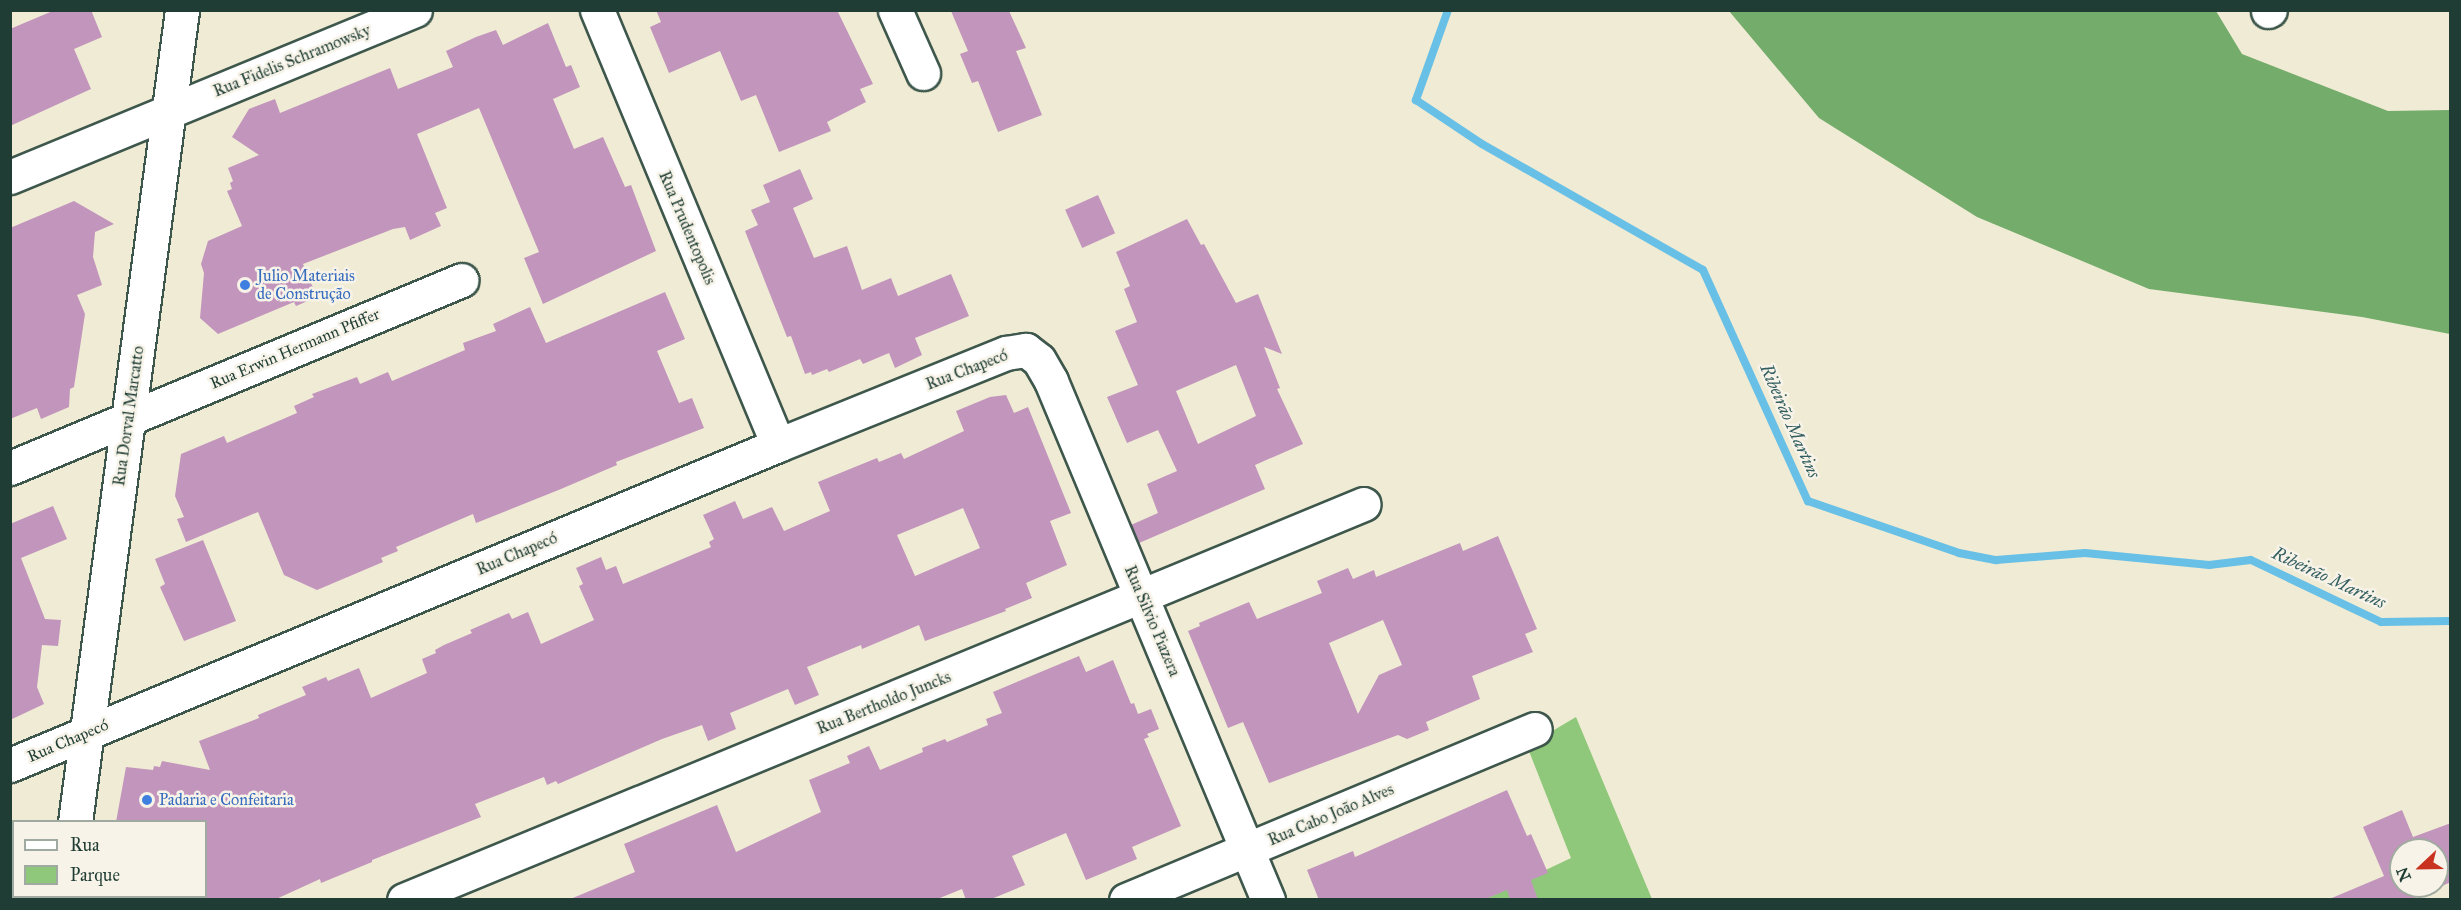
<!DOCTYPE html>
<meta charset="utf-8">
<style>
body{margin:0}
#map{position:relative;width:2461px;height:910px;overflow:hidden;background:#f0ebd4;font-family:"IM FELL Great Primer",serif}
div>[style]{position:absolute}
.green>*{inset:0;background:#90c87b}
.forest>*{inset:0;background:#74ac6b}
.stream>*{height:8px;margin:-4px;padding:0 4px;transform-origin:4px;border-radius:4px;background:#69c0e6}
.building>*{inset:0;background:#c295bc;transform-origin:0 0}
.roads{filter:drop-shadow(2px 0 #3e574c) drop-shadow(-2px 0 #3e574c) drop-shadow(0 2px #3e574c) drop-shadow(0 -2px #3e574c)}
.minor>*{height:33px;margin:-16.5px;padding:0 16.5px;transform-origin:16.5px;border-radius:16.5px;background:#fff}
.dots>*{width:16px;height:16px;translate:-50% -50%;box-sizing:border-box;border:3px solid #f7f3e8;border-radius:50%}
span{translate:-50% -50%;white-space:nowrap;text-align:center;line-height:1.15;-webkit-text-stroke:5px #f7f3e8;paint-order:stroke}
.street-label{font-size:16px;color:#1f3d34}
.shop-label{font-size:16px;color:#366cbe}
.left{translate:0 -50%;text-align:left}
.water-label{font-size:18px;color:#325e60;font-style:italic}
.frame{position:absolute;inset:0;border:12px solid #1f3d34;pointer-events:none}
.legend{position:absolute;left:12px;top:820px;width:195px;height:78px;box-sizing:border-box;background:#f7f3e8;border:2px solid #a1aaa0;margin:0;padding:8px 10px;list-style:none;font-size:18px;color:#1f3d34}
.legend li{display:flex;align-items:center;gap:12px;height:30px}
.legend b{width:30px;border:2px solid #a1aaa0}
.north{position:absolute;left:2389px;top:838px;width:60px;height:60px;box-sizing:border-box;background:#f7f3e8;border:2px solid #a1aaa0;border-radius:50%;rotate:248deg;font-size:16px;font-weight:700;line-height:24px;text-align:center;color:#1f3d34}
.north::after{content:'';display:block;margin:auto;width:21px;height:27px;background:#c8321e;clip-path:polygon(50% 0,100% 100%,50% 72%,0 100%)}
</style>
<div id="map">
<div class="green">
<div style="clip-path:polygon(1576px 717px,1652px 899px,1482px 900px,1571px 858px,1527px 746px)"></div>
</div>
<div class="forest">
<div style="clip-path:polygon(1729px 11px,2216px 11px,2242px 54px,2388px 111px,2450px 110px,2450px 334px,2362px 317px,2149px 289px,1977px 217px,1819px 118px)"></div>
</div>
<div class="stream">
<div style="left:1448px;top:10px;width:96px;rotate:109.6deg"></div>
<div style="left:1416px;top:100px;width:79px;rotate:33.7deg"></div>
<div style="left:1482px;top:144px;width:254px;rotate:29.7deg"></div>
<div style="left:1703px;top:270px;width:254px;rotate:65.6deg"></div>
<div style="left:1808px;top:501px;width:160px;rotate:19deg"></div>
<div style="left:1959px;top:553px;width:38px;rotate:11deg"></div>
<div style="left:1996px;top:560px;width:89px;rotate:-4.5deg"></div>
<div style="left:2085px;top:553px;width:125px;rotate:5.5deg"></div>
<div style="left:2209px;top:565px;width:42px;rotate:-6.8deg"></div>
<div style="left:2251px;top:560px;width:144px;rotate:25.5deg"></div>
<div style="left:2381px;top:622px;width:69px;rotate:-0.8deg"></div>
</div>
<div class="building">
<div style="clip-path:polygon(55px 10px,91px 10px,102px 37px,74px 49px,91px 89px,10px 126px,10px 29px)"></div>
<div style="clip-path:polygon(656px 10px,837px 10px,873px 84px,860px 89px,866px 102px,827px 122px,831px 131px,779px 152px,756px 95px,741px 101px,720px 51px,669px 73px,650px 27px,661px 22px)"></div>
<div style="clip-path:polygon(951px 11px,1009px 11px,1026px 48px,1016px 51px,1042px 115px,998px 132px,978px 81px,972px 83px,960px 54px,968px 51px)"></div>
<div style="clip-path:polygon(548px 23px,566px 67px,571px 65px,580px 87px,553px 99px,574px 149px,603px 137px,625px 187px,631px 185px,656px 251px,543px 304px,524px 258px,539px 252px,479px 108px,417px 134px,447px 208px,435px 213px,441px 226px,410px 240px,405px 227px,393px 229px,303px 264px,317px 297px,296px 306px,294px 302px,218px 334px,200px 318px,204px 273px,201px 264px,208px 241px,242px 226px,227px 191px,232px 189px,230px 183px,233px 181px,228px 168px,259px 155px,232px 137px,249px 109px,275px 99px,280px 113px,390px 68px,398px 89px,453px 67px,446px 51px,476px 37px,496px 30px,503px 45px)"></div>
<div style="clip-path:polygon(800px 169px,813px 199px,793px 208px,814px 258px,847px 246px,862px 290px,891px 278px,898px 296px,951px 274px,969px 316px,915px 338px,922px 355px,895px 368px,889px 353px,863px 364px,860px 359px,829px 372px,827px 369px,812px 375px,811px 372px,805px 374px,791px 336px,787px 337px,745px 231px,758px 225px,751px 210px,770px 202px,763px 185px)"></div>
<div style="left:1098px;top:195px;width:42px;height:36px;rotate:66deg"></div>
<div style="clip-path:polygon(74px 201px,114px 224px,95px 232px,93px 257px,102px 285px,77px 295px,85px 314px,74px 387px,70px 389px,69px 407px,41px 419px,37px 408px,10px 419px,10px 228px)"></div>
<div style="clip-path:polygon(evenodd,1187px 219px,1201px 245px,1204px 244px,1236px 303px,1258px 294px,1282px 354px,1264px 347px,1280px 388px,1277px 389px,1303px 444px,1255px 465px,1265px 489px,1139px 543px,1131px 525px,1158px 513px,1147px 484px,1177px 471px,1158px 430px,1127px 443px,1107px 397px,1138px 385px,1115px 331px,1137px 322px,1124px 289px,1130px 286px,1116px 252px,1187px 219px,1236px 365px,1256px 416px,1198px 444px,1176px 391px,1236px 365px)"></div>
<div style="clip-path:polygon(665px 292px,685px 339px,657px 351px,679px 403px,692px 398px,704px 428px,616px 462px,617px 465px,561px 489px,476px 523px,473px 514px,396px 547px,398px 551px,381px 558px,383px 562px,317px 590px,284px 575px,258px 512px,186px 542px,177px 519px,184px 517px,175px 496px,181px 454px,224px 436px,227px 443px,297px 413px,294px 406px,314px 397px,312px 394px,357px 377px,360px 384px,388px 372px,392px 381px,465px 350px,463px 343px,496px 331px,493px 324px,530px 307px,546px 343px)"></div>
<div style="clip-path:polygon(evenodd,1006px 395px,1014px 413px,1028px 407px,1071px 513px,1050px 521px,1067px 565px,1026px 583px,1032px 598px,1005px 609px,1006px 611px,925px 641px,919px 625px,862px 649px,861px 645px,807px 667px,819px 695px,795px 705px,788px 689px,730px 713px,736px 729px,708px 741px,702px 725px,662px 739px,558px 784px,556px 781px,547px 785px,544px 777px,475px 804px,481px 817px,372px 860px,372px 862px,321px 883px,320px 879px,274px 900px,206px 900px,206px 822px,116px 822px,126px 767px,153px 770px,154px 766px,160px 767px,162px 761px,210px 770px,199px 741px,259px 718px,258px 715px,306px 695px,302px 687px,326px 677px,328px 681px,359px 668px,371px 698px,427px 673px,422px 659px,436px 653px,435px 650px,444px 645px,472px 633px,470px 630px,509px 613px,512px 619px,528px 612px,541px 644px,594px 620px,579px 586px,583px 584px,576px 568px,601px 557px,606px 570px,616px 566px,623px 584px,711px 547px,709px 542px,714px 539px,703px 515px,735px 501px,743px 519px,772px 507px,784px 531px,830px 511px,818px 482px,877px 458px,879px 462px,901px 453px,904px 459px,964px 431px,956px 411px,990px 397px,1006px 395px,963px 508px,980px 548px,915px 576px,897px 535px,963px 508px)"></div>
<div style="clip-path:polygon(53px 506px,67px 539px,21px 558px,45px 619px,61px 620px,58px 646px,42px 645px,37px 687px,44px 704px,10px 720px,10px 524px)"></div>
<div style="clip-path:polygon(evenodd,1498px 536px,1537px 629px,1525px 634px,1533px 652px,1472px 676px,1480px 699px,1426px 722px,1429px 730px,1407px 739px,1398px 735px,1269px 783px,1243px 722px,1228px 728px,1188px 631px,1200px 626px,1199px 623px,1249px 602px,1257px 619px,1322px 593px,1317px 581px,1348px 568px,1353px 579px,1374px 570px,1376px 577px,1460px 543px,1463px 551px,1498px 536px,1383px 620px,1402px 665px,1379px 675px,1358px 714px,1329px 643px,1383px 620px)"></div>
<div style="clip-path:polygon(203px 540px,236px 621px,184px 641px,160px 587px,165px 584px,155px 559px)"></div>
<div style="clip-path:polygon(1079px 656px,1086px 672px,1113px 660px,1131px 704px,1134px 703px,1138px 714px,1151px 709px,1159px 729px,1147px 734px,1149px 737px,1144px 739px,1181px 826px,1132px 847px,1137px 859px,1086px 880px,1066px 833px,1012px 856px,1025px 885px,989px 900px,966px 900px,962px 889px,935px 900px,568px 900px,635px 872px,624px 844px,717px 805px,736px 852px,821px 812px,809px 780px,850px 763px,847px 756px,869px 746px,880px 770px,923px 752px,922px 748px,945px 739px,947px 742px,988px 725px,986px 719px,1002px 713px,993px 692px)"></div>
<div style="clip-path:polygon(1507px 790px,1527px 836px,1531px 834px,1548px 873px,1531px 880px,1538px 900px,1510px 900px,1507px 890px,1483px 900px,1319px 900px,1307px 870px,1353px 851px,1355px 857px)"></div>
<div style="clip-path:polygon(evenodd,2402px 810px,2413px 837px,2451px 823px,2451px 882px,2410px 900px,2327px 900px,2384px 876px,2363px 827px,2402px 810px,2401px 850px,2437px 850px,2437px 886px,2401px 886px,2401px 850px)"></div>
</div>
<div class="roads">
<div class="minor">
<div style="left:597px;top:10px;width:471px;rotate:67.4deg"></div>
<div style="left:895px;top:10px;width:69px;rotate:66deg"></div>
<div style="left:2268px;top:11px;width:2px;rotate:-27deg"></div>
<div style="left:10px;top:177px;width:438px;rotate:-22.4deg"></div>
<div style="left:10px;top:468px;width:489px;rotate:-22.6deg"></div>
<div style="left:10px;top:765px;width:832px;rotate:-22.62deg"></div>
<div style="left:778px;top:445px;width:246px;rotate:-22deg"></div>
<div style="left:1006px;top:353px;width:20px;rotate:-9deg"></div>
<div style="left:1026px;top:350px;width:16px;rotate:38deg"></div>
<div style="left:1039px;top:360px;width:24px;rotate:60deg"></div>
<div style="left:1051px;top:381px;width:563px;rotate:67.31deg"></div>
<div style="left:75px;top:822px;width:819px;rotate:-82.49deg"></div>
<div style="left:64px;top:900px;width:4px;rotate:-90deg"></div>
<div style="left:404px;top:900px;width:1038px;rotate:-22.42deg"></div>
<div style="left:1126px;top:900px;width:443px;rotate:-22.7deg"></div>
</div>
</div>
<div class="dots">
<div style="left:245px;top:285px;background:#3f7fe0"></div>
<div style="left:147px;top:800px;background:#3f7fe0"></div>
</div>
<div class="street-label">
<span style="left:292px;top:61px;rotate:-22deg">Rua Fidelis Schramowsky</span>
<span style="left:687px;top:228px;rotate:67deg">Rua Prudentopolis</span>
<span style="left:295px;top:349px;rotate:-23deg">Rua Erwin Hermann Pfiffer</span>
<span style="left:967px;top:370px;rotate:-21deg">Rua Chapecó</span>
<span style="left:129px;top:416px;rotate:-82deg">Rua Dorval Marcatto</span>
<span style="left:517px;top:554px;rotate:-23deg">Rua Chapecó</span>
<span style="left:1152px;top:621px;rotate:67deg">Rua Silvio Piazera</span>
<span style="left:884px;top:703px;rotate:-22deg">Rua Bertholdo Juncks</span>
<span style="left:68px;top:741px;rotate:-23deg">Rua Chapecó</span>
<span style="left:1331px;top:815px;rotate:-23deg">Rua Cabo João Alves</span>
</div>
<div class="shop-label">
<span class="left" style="left:257px;top:285px">Julio Materiais<br>de Construção</span>
<span class="left" style="left:159px;top:800px">Padaria e Confeitaria</span>
</div>
<div class="water-label">
<span style="left:1790px;top:421px;rotate:66deg">Ribeirão Martins</span>
<span style="left:2329px;top:578px;rotate:25deg">Ribeirão Martins</span>
</div>
<div class="frame"></div>
<ul class="legend">
<li><b style="height:8px;background:#fff"></b>Rua</li>
<li><b style="height:16px;background:#90c87b"></b>Parque</li>
</ul>
<div class="north">N</div>
</div>
